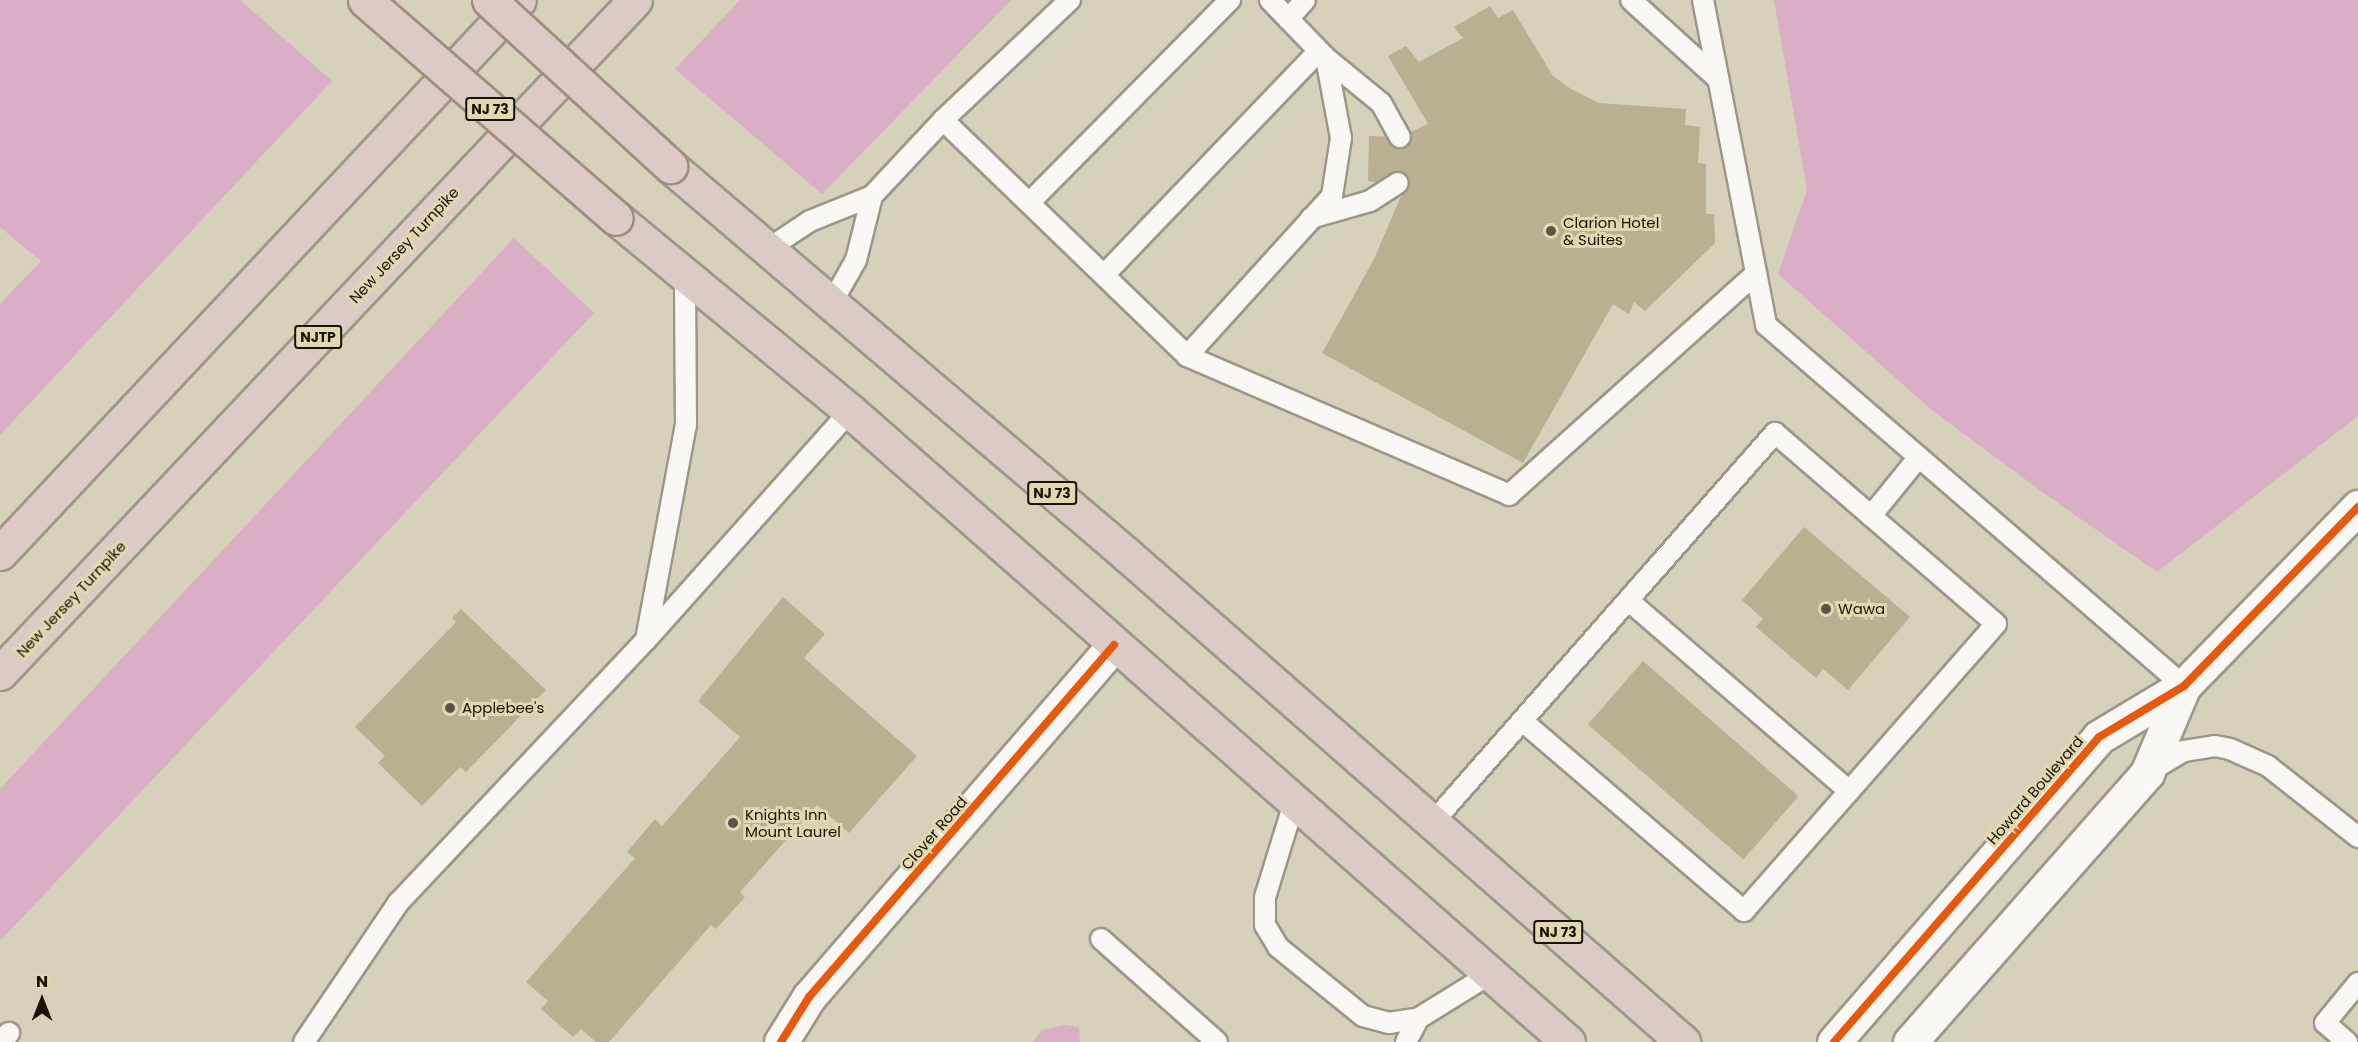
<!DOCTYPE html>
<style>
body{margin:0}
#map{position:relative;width:2358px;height:1042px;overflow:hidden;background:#d6d1bb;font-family:Poppins,sans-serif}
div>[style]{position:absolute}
.green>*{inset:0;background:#daaec4}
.building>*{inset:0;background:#b8b091;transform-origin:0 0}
.roads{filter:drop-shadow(2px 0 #9b9786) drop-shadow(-2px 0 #9b9786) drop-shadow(0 2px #9b9786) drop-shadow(0 -2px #9b9786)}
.lane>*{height:20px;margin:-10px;padding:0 10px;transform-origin:10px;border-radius:10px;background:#f9f8f5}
.street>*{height:33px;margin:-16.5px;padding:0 16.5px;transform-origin:16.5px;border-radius:16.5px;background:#f9f8f5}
.highway>*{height:33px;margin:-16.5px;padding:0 16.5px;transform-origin:16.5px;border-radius:16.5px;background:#dccbc4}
.bridges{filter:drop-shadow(2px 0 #a08c7d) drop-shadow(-2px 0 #a08c7d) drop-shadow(0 2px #a08c7d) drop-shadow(0 -2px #a08c7d)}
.highway-bridge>*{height:33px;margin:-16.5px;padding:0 16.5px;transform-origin:16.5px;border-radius:16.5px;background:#dccbc4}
.cycleway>*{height:8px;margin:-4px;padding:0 4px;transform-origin:4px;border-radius:4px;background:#e8590c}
.dots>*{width:16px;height:16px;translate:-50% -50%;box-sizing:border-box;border:3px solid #e1d7b0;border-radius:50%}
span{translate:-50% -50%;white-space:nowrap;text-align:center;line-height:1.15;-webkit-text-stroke:6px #e1d7b0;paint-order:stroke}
.shield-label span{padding:2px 4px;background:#e1d7b0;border:2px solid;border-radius:4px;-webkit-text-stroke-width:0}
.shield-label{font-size:14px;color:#171306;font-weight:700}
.poi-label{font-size:15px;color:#171306}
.left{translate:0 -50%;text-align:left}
.street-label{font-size:15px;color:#171306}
.north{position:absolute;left:12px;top:970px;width:60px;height:60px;-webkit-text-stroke:4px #e1d7b0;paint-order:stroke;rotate:0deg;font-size:16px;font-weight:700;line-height:24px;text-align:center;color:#171306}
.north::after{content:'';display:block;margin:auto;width:21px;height:27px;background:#171306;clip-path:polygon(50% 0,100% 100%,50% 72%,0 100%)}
</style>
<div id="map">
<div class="green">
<div style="clip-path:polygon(0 0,240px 0,332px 81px,0 435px,0 304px,41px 261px,0 227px)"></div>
<div style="clip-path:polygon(740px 0,1011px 0,822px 194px,675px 69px)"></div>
<div style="clip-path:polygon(1774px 0,2358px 0,2358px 416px,2157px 572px,2048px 496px,1933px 411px,1778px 274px,1807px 190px)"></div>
<div style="clip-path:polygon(514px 238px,594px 313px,0 941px,0 789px)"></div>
<div style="clip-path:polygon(1065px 1025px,1079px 1027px,1080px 1042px,1033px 1042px,1042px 1030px)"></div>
</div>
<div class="building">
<div style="clip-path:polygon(1490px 6px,1498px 18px,1513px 10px,1553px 76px,1571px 89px,1599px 103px,1686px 109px,1685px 125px,1700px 127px,1698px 163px,1706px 164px,1706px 214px,1714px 214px,1715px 243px,1645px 311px,1634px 302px,1629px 314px,1613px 304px,1523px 463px,1322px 353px,1374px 259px,1405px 187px,1368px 181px,1369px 136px,1400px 137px,1428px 124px,1388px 56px,1406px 46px,1419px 62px,1463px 38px,1454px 27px)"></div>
<div style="clip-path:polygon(1804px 527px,1910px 617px,1848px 690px,1823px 669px,1816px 678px,1756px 627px,1763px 619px,1742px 600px)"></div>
<div style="clip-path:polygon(783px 597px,825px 634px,804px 658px,917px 756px,849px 833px,817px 805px,740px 892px,745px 897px,716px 929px,711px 925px,609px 1042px,596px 1042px,581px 1029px,573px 1037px,541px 1009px,548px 1001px,526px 982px,635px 858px,627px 852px,655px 819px,662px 826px,740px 737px,698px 701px)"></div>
<div style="clip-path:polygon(461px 609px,546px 690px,466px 772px,460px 767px,422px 806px,378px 763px,385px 756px,355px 727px,456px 622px,452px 618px)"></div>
<div style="left:1643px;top:661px;width:206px;height:84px;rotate:41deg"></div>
</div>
<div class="roads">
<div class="lane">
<div style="left:1631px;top:0;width:118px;rotate:42.2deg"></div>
<div style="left:1703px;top:0;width:331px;rotate:79deg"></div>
<div style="left:1766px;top:325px;width:552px;rotate:40.82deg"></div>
<div style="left:1288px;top:19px;width:25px;rotate:-48deg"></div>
<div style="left:1326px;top:58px;width:71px;rotate:39.3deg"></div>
<div style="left:1381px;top:103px;width:39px;rotate:61deg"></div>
<div style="left:943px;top:120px;width:339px;rotate:44deg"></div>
<div style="left:1187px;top:356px;width:351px;rotate:23.3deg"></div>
<div style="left:1509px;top:495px;width:332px;rotate:-41.9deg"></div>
<div style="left:872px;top:196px;width:104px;rotate:-46.9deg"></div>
<div style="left:943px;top:120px;width:175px;rotate:-43.4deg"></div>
<div style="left:1029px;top:203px;width:286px;rotate:-45.3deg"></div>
<div style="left:1311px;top:218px;width:61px;rotate:-16.1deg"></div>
<div style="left:1370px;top:201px;width:33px;rotate:-33deg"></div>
<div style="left:765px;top:251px;width:54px;rotate:-33.7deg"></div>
<div style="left:810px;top:221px;width:67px;rotate:-22deg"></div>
<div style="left:872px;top:196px;width:66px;rotate:104deg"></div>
<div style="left:856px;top:260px;width:53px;rotate:119.5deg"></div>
<div style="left:1104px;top:275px;width:310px;rotate:-46.2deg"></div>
<div style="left:1187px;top:356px;width:216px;rotate:-47.8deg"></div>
<div style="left:1332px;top:196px;width:59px;rotate:-81.2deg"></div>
<div style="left:1341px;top:138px;width:81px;rotate:-100.6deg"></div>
<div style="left:1326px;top:58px;width:81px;rotate:-134deg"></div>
<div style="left:1871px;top:516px;width:76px;rotate:-50.9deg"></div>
<div style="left:1629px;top:601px;width:291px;rotate:40.8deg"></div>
<div style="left:646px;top:640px;width:219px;rotate:-79.5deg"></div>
<div style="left:686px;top:425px;width:150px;rotate:-90.4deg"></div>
<div style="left:2152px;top:770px;width:37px;rotate:-31deg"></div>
<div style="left:2184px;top:751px;width:31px;rotate:-9deg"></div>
<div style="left:2215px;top:746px;width:15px;rotate:11deg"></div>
<div style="left:2230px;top:749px;width:42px;rotate:24.1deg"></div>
<div style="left:2268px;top:766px;width:115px;rotate:38.3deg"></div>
<div style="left:1294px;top:803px;width:98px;rotate:107.1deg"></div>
<div style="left:1265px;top:897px;width:28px;rotate:90deg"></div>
<div style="left:1265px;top:925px;width:26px;rotate:59deg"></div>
<div style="left:1278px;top:947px;width:109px;rotate:39.1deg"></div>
<div style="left:1363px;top:1016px;width:27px;rotate:15deg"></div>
<div style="left:1389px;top:1023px;width:30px;rotate:-9deg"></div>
<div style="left:1419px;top:1018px;width:84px;rotate:-31.8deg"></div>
<div style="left:1433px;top:822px;width:518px;rotate:-48.68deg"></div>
<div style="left:1775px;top:433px;width:292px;rotate:40.8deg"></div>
<div style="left:1996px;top:624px;width:382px;rotate:131.3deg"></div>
<div style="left:1744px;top:911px;width:292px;rotate:-139.4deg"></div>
<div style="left:1101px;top:939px;width:155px;rotate:41.6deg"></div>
<div style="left:0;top:1042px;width:13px;rotate:-45deg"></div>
<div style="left:304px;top:1042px;width:168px;rotate:-55.9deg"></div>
<div style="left:398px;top:903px;width:361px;rotate:-46.7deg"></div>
<div style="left:646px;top:640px;width:307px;rotate:-48.3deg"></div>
<div style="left:1406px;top:1042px;width:27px;rotate:-62deg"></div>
<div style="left:2347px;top:1042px;width:29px;rotate:-139deg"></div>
<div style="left:2325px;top:1023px;width:52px;rotate:-50.5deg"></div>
</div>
<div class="street">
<div style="left:781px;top:1042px;width:53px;rotate:-58.1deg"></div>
<div style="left:809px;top:997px;width:466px;rotate:-49.1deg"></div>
<div style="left:1834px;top:1042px;width:404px;rotate:-49deg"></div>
<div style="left:2099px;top:737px;width:99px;rotate:-31deg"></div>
<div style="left:2184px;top:686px;width:250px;rotate:-45.8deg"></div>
<div style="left:1910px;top:1042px;width:359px;rotate:-48.6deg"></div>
<div style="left:2147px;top:773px;width:95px;rotate:-67deg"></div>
</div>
<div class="highway">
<div style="left:670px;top:166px;width:599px;rotate:40.39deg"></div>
<div style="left:1126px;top:554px;width:741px;rotate:41.22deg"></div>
<div style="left:616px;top:218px;width:303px;rotate:39.5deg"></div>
<div style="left:850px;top:411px;width:956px;rotate:41.31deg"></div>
<div style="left:0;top:553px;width:758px;rotate:-46.82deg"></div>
<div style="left:0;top:673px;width:925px;rotate:-46.66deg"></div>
</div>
</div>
<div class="bridges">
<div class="highway-bridge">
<div style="left:365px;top:0;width:332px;rotate:41deg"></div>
<div style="left:489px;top:0;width:246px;rotate:42.5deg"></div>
</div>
</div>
<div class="cycleway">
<div style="left:781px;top:1042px;width:53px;rotate:-58.1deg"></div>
<div style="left:809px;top:997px;width:466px;rotate:-49.1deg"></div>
<div style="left:1834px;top:1042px;width:404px;rotate:-49deg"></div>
<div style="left:2099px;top:737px;width:99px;rotate:-31deg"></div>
<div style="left:2184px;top:686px;width:250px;rotate:-45.8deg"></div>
</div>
<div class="dots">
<div style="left:1551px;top:231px;background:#5a5645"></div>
<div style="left:1826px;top:609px;background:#5a5645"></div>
<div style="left:450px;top:708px;background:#5a5645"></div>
<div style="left:733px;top:823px;background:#5a5645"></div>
</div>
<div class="shield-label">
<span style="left:490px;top:109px">NJ 73</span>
<span style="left:318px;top:337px">NJTP</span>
<span style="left:1052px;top:493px">NJ 73</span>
<span style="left:1558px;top:932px">NJ 73</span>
</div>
<div class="poi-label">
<span class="left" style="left:1563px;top:231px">Clarion Hotel<br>&amp; Suites</span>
<span class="left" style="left:1838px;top:609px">Wawa</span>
<span class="left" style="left:462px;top:708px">Applebee's</span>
<span class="left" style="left:745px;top:823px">Knights Inn<br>Mount Laurel</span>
</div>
<div class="street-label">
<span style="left:404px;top:245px;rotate:-47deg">New Jersey Turnpike</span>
<span style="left:71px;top:599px;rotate:-47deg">New Jersey Turnpike</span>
<span style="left:2035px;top:790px;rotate:-49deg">Howard Boulevard</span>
<span style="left:934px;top:833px;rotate:-49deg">Clover Road</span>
</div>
<div class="north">N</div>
</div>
